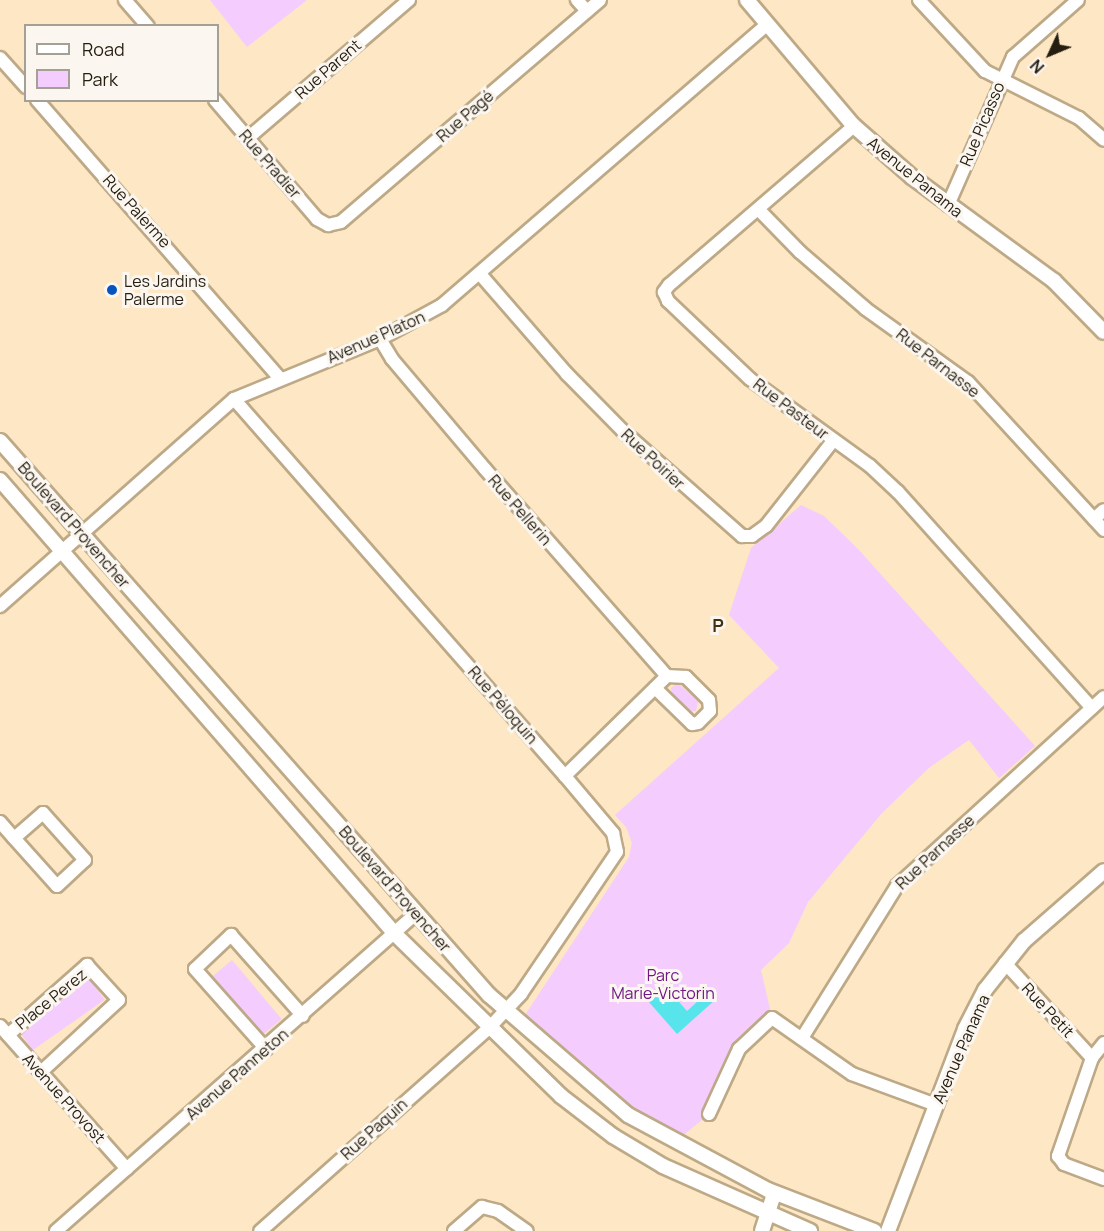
<!DOCTYPE html>
<meta charset="utf-8">
<style>
body{margin:0}
#map{position:relative;width:1104px;height:1231px;overflow:hidden;background:#fde7c4;font-family:Manrope,sans-serif}
div>[style]{position:absolute}
.green>*{inset:0;background:#f4ccfe;transform-origin:0 0}
.water>*{inset:0;background:#57e5eb}
.roads{filter:drop-shadow(2px 0 #bea987) drop-shadow(-2px 0 #bea987) drop-shadow(0 2px #bea987) drop-shadow(0 -2px #bea987)}
.minor>*{height:12px;margin:-6px;padding:0 6px;transform-origin:6px;border-radius:6px;background:#fff}
.tertiary>*{height:14px;margin:-7px;padding:0 7px;transform-origin:7px;border-radius:7px;background:#fff}
.dots>*{width:16px;height:16px;translate:-50% -50%;box-sizing:border-box;border:3px solid #fbf7f0;border-radius:50%}
span{translate:-50% -50%;white-space:nowrap;text-align:center;line-height:1.15;-webkit-text-stroke:6px #fbf7f0;paint-order:stroke}
.street-label{font-size:16px;color:#251d10}
.poi-label{font-size:16px;color:#251d10}
.left{translate:0 -50%;text-align:left}
.park-label{font-size:16px;color:#721787}
.neighbourhood-label{font-size:18px;color:#423011;font-weight:700}
.legend{position:absolute;left:24px;top:24px;width:195px;height:78px;box-sizing:border-box;background:#fbf7f0;border:2px solid #a5a096;margin:0;padding:8px 10px;list-style:none;font-size:18px;color:#251d10}
.legend li{display:flex;align-items:center;gap:12px;height:30px}
.legend b{width:30px;border:2px solid #a5a096}
.north{position:absolute;left:1020px;top:24px;width:60px;height:60px;-webkit-text-stroke:4px #fbf7f0;paint-order:stroke;rotate:226deg;font-size:16px;font-weight:700;line-height:24px;text-align:center;color:#251d10}
.north::after{content:'';display:block;margin:auto;width:21px;height:27px;background:#251d10;clip-path:polygon(50% 0,100% 100%,50% 72%,0 100%)}
</style>
<div id="map">
<div class="green">
<div style="clip-path:polygon(210px 0,307px 0,247px 47px)"></div>
<div style="clip-path:polygon(801px 505px,824px 516px,858px 549px,1035px 746px,999px 778px,969px 740px,930px 767px,882px 813px,808px 902px,789px 943px,761px 970px,772px 1018px,739px 1049px,709px 1114px,675px 1142px,523px 1018px,629px 857px,632px 843px,626px 827px,615px 815px,779px 668px,729px 615px,751px 548px)"></div>
<div style="clip-path:polygon(678px 683px,698px 701px,696px 711px,685px 711px,672px 695px,671px 688px)"></div>
<div style="left:232px;top:960px;width:77px;height:26px;rotate:50deg"></div>
<div style="left:88px;top:976px;width:29px;height:88px;rotate:55deg"></div>
</div>
<div class="water">
<div style="clip-path:polygon(665px 986px,687px 1011px,708px 992px,715px 1000px,677px 1034px,648px 1001px)"></div>
</div>
<div class="roads">
<div class="minor">
<div style="left:125px;top:0;width:35px;rotate:49deg"></div>
<div style="left:577px;top:0;width:15px;rotate:48deg"></div>
<div style="left:919px;top:0;width:97px;rotate:47.1deg"></div>
<div style="left:985px;top:71px;width:105px;rotate:26.6deg"></div>
<div style="left:1079px;top:118px;width:33px;rotate:41deg"></div>
<div style="left:0;top:58px;width:39px;rotate:48deg"></div>
<div style="left:37px;top:100px;width:370px;rotate:48.9deg"></div>
<div style="left:215px;top:100px;width:157px;rotate:49.4deg"></div>
<div style="left:317px;top:219px;width:13px;rotate:29deg"></div>
<div style="left:328px;top:225px;width:13px;rotate:-13deg"></div>
<div style="left:341px;top:222px;width:341px;rotate:-40.6deg"></div>
<div style="left:854px;top:126px;width:244px;rotate:139.3deg"></div>
<div style="left:669px;top:285px;width:9px;rotate:126deg"></div>
<div style="left:664px;top:292px;width:10px;rotate:66deg"></div>
<div style="left:668px;top:301px;width:113px;rotate:43.6deg"></div>
<div style="left:750px;top:379px;width:148px;rotate:35.9deg"></div>
<div style="left:870px;top:466px;width:38px;rotate:43deg"></div>
<div style="left:898px;top:492px;width:290px;rotate:48.1deg"></div>
<div style="left:248px;top:138px;width:212px;rotate:-40.6deg"></div>
<div style="left:948px;top:205px;width:162px;rotate:-66.3deg"></div>
<div style="left:1013px;top:57px;width:86px;rotate:-41.2deg"></div>
<div style="left:759px;top:210px;width:59px;rotate:45.7deg"></div>
<div style="left:800px;top:252px;width:87px;rotate:40.8deg"></div>
<div style="left:866px;top:309px;width:125px;rotate:35.6deg"></div>
<div style="left:968px;top:382px;width:201px;rotate:47.4deg"></div>
<div style="left:480px;top:274px;width:133px;rotate:49deg"></div>
<div style="left:567px;top:374px;width:80px;rotate:45.5deg"></div>
<div style="left:623px;top:431px;width:159px;rotate:41.4deg"></div>
<div style="left:742px;top:536px;width:10px"></div>
<div style="left:752px;top:536px;width:17px;rotate:-36deg"></div>
<div style="left:766px;top:526px;width:108px;rotate:-51.8deg"></div>
<div style="left:380px;top:339px;width:23px;rotate:59deg"></div>
<div style="left:392px;top:359px;width:144px;rotate:49.8deg"></div>
<div style="left:485px;top:469px;width:276px;rotate:48.7deg"></div>
<div style="left:667px;top:676px;width:143px;rotate:135.6deg"></div>
<div style="left:234px;top:399px;width:502px;rotate:48.72deg"></div>
<div style="left:565px;top:776px;width:75px;rotate:49.9deg"></div>
<div style="left:613px;top:833px;width:19px;rotate:78deg"></div>
<div style="left:617px;top:852px;width:171px;rotate:124.1deg"></div>
<div style="left:521px;top:994px;width:47px;rotate:133.3deg"></div>
<div style="left:489px;top:1028px;width:306px;rotate:138.4deg"></div>
<div style="left:1094px;top:519px;width:13px;rotate:-42deg"></div>
<div style="left:0;top:606px;width:312px;rotate:-41.5deg"></div>
<div style="left:234px;top:399px;width:158px;rotate:-22.3deg"></div>
<div style="left:380px;top:339px;width:71px;rotate:-28.7deg"></div>
<div style="left:442px;top:305px;width:430px;rotate:-40.8deg"></div>
<div style="left:655px;top:688px;width:52px;rotate:44.2deg"></div>
<div style="left:692px;top:724px;width:6px;rotate:-9deg"></div>
<div style="left:698px;top:723px;width:17px;rotate:-45deg"></div>
<div style="left:710px;top:711px;width:11px;rotate:-95deg"></div>
<div style="left:709px;top:700px;width:33px;rotate:-135deg"></div>
<div style="left:686px;top:677px;width:19px;rotate:-177deg"></div>
<div style="left:0;top:822px;width:21px;rotate:49deg"></div>
<div style="left:14px;top:838px;width:64px;rotate:48.1deg"></div>
<div style="left:57px;top:886px;width:38px;rotate:-43deg"></div>
<div style="left:85px;top:860px;width:63px;rotate:-131.8deg"></div>
<div style="left:43px;top:813px;width:38px;rotate:139deg"></div>
<div style="left:1005px;top:963px;width:129px;rotate:47.5deg"></div>
<div style="left:0;top:1026px;width:191px;rotate:48.4deg"></div>
<div style="left:8px;top:1035px;width:106px;rotate:-41.5deg"></div>
<div style="left:87px;top:965px;width:47px;rotate:47.6deg"></div>
<div style="left:119px;top:1000px;width:106px;rotate:137.3deg"></div>
<div style="left:802px;top:1038px;width:179px;rotate:-58deg"></div>
<div style="left:897px;top:886px;width:280px;rotate:-42.4deg"></div>
<div style="left:1104px;top:1043px;width:19px;rotate:129deg"></div>
<div style="left:1092px;top:1058px;width:104px;rotate:109.1deg"></div>
<div style="left:1058px;top:1156px;width:10px;rotate:53deg"></div>
<div style="left:1064px;top:1164px;width:43px;rotate:20.6deg"></div>
<div style="left:266px;top:1049px;width:107px;rotate:-131.6deg"></div>
<div style="left:195px;top:969px;width:50px;rotate:-43.4deg"></div>
<div style="left:231px;top:935px;width:108px;rotate:48.4deg"></div>
<div style="left:709px;top:1114px;width:72px;rotate:-65.2deg"></div>
<div style="left:739px;top:1049px;width:45px;rotate:-43.2deg"></div>
<div style="left:772px;top:1018px;width:98px;rotate:35deg"></div>
<div style="left:852px;top:1074px;width:90px;rotate:20.3deg"></div>
<div style="left:56px;top:1231px;width:480px;rotate:-41.4deg"></div>
<div style="left:454px;top:1231px;width:37px;rotate:-41deg"></div>
<div style="left:482px;top:1207px;width:16px;rotate:14deg"></div>
<div style="left:498px;top:1211px;width:35px;rotate:35deg"></div>
</div>
<div class="tertiary">
<div style="left:747px;top:0;width:165px;rotate:49.7deg"></div>
<div style="left:854px;top:126px;width:77px;rotate:41.3deg"></div>
<div style="left:912px;top:177px;width:176px;rotate:36.2deg"></div>
<div style="left:1054px;top:281px;width:71px;rotate:45.6deg"></div>
<div style="left:0;top:441px;width:739px;rotate:48.57deg"></div>
<div style="left:489px;top:995px;width:184px;rotate:40.8deg"></div>
<div style="left:628px;top:1115px;width:159px;rotate:28.2deg"></div>
<div style="left:768px;top:1190px;width:114px;rotate:21.1deg"></div>
<div style="left:0;top:480px;width:603px;rotate:48.97deg"></div>
<div style="left:396px;top:935px;width:231px;rotate:44.3deg"></div>
<div style="left:561px;top:1096px;width:66px;rotate:37.6deg"></div>
<div style="left:613px;top:1136px;width:58px;rotate:31deg"></div>
<div style="left:663px;top:1166px;width:161px;rotate:23.9deg"></div>
<div style="left:762px;top:1231px;width:40px;rotate:-72deg"></div>
<div style="left:888px;top:1231px;width:216px;rotate:-69.1deg"></div>
<div style="left:965px;top:1029px;width:44px;rotate:-62.9deg"></div>
<div style="left:985px;top:990px;width:63px;rotate:-51.5deg"></div>
<div style="left:1024px;top:941px;width:106px;rotate:-41.2deg"></div>
</div>
</div>
<div class="dots">
<div style="left:112px;top:290px;background:#0655bf"></div>
</div>
<div class="street-label">
<span style="left:328px;top:69px;rotate:-41deg">Rue Parent</span>
<span style="left:465px;top:116px;rotate:-41deg">Rue Pagé</span>
<span style="left:982px;top:124px;rotate:-67deg">Rue Picasso</span>
<span style="left:270px;top:164px;rotate:49deg">Rue Pradier</span>
<span style="left:915px;top:177px;rotate:39deg">Avenue Panama</span>
<span style="left:137px;top:211px;rotate:48deg">Rue Palerme</span>
<span style="left:376px;top:337px;rotate:-24deg">Avenue Platon</span>
<span style="left:938px;top:363px;rotate:38deg">Rue Parnasse</span>
<span style="left:791px;top:409px;rotate:37deg">Rue Pasteur</span>
<span style="left:653px;top:459px;rotate:43deg">Rue Poirier</span>
<span style="left:520px;top:510px;rotate:49deg">Rue Pellerin</span>
<span style="left:74px;top:525px;rotate:49deg">Boulevard Provencher</span>
<span style="left:503px;top:705px;rotate:49deg">Rue Péloquin</span>
<span style="left:935px;top:852px;rotate:-43deg">Rue Parnasse</span>
<span style="left:395px;top:889px;rotate:49deg">Boulevard Provencher</span>
<span style="left:51px;top:999px;rotate:-39deg">Place Perez</span>
<span style="left:1048px;top:1010px;rotate:47deg">Rue Petit</span>
<span style="left:961px;top:1049px;rotate:-66deg">Avenue Panama</span>
<span style="left:237px;top:1074px;rotate:-41deg">Avenue Panneton</span>
<span style="left:64px;top:1098px;rotate:48deg">Avenue Provost</span>
<span style="left:374px;top:1129px;rotate:-42deg">Rue Paquin</span>
</div>
<div class="poi-label">
<span class="left" style="left:124px;top:290px">Les Jardins<br>Palerme</span>
</div>
<div class="park-label">
<span style="left:663px;top:984px">Parc<br>Marie-Victorin</span>
</div>
<div class="neighbourhood-label">
<span style="left:718px;top:625px">P</span>
</div>
<ul class="legend">
<li><b style="height:8px;background:#fff"></b>Road</li>
<li><b style="height:16px;background:#f4ccfe"></b>Park</li>
</ul>
<div class="north">N</div>
</div>
